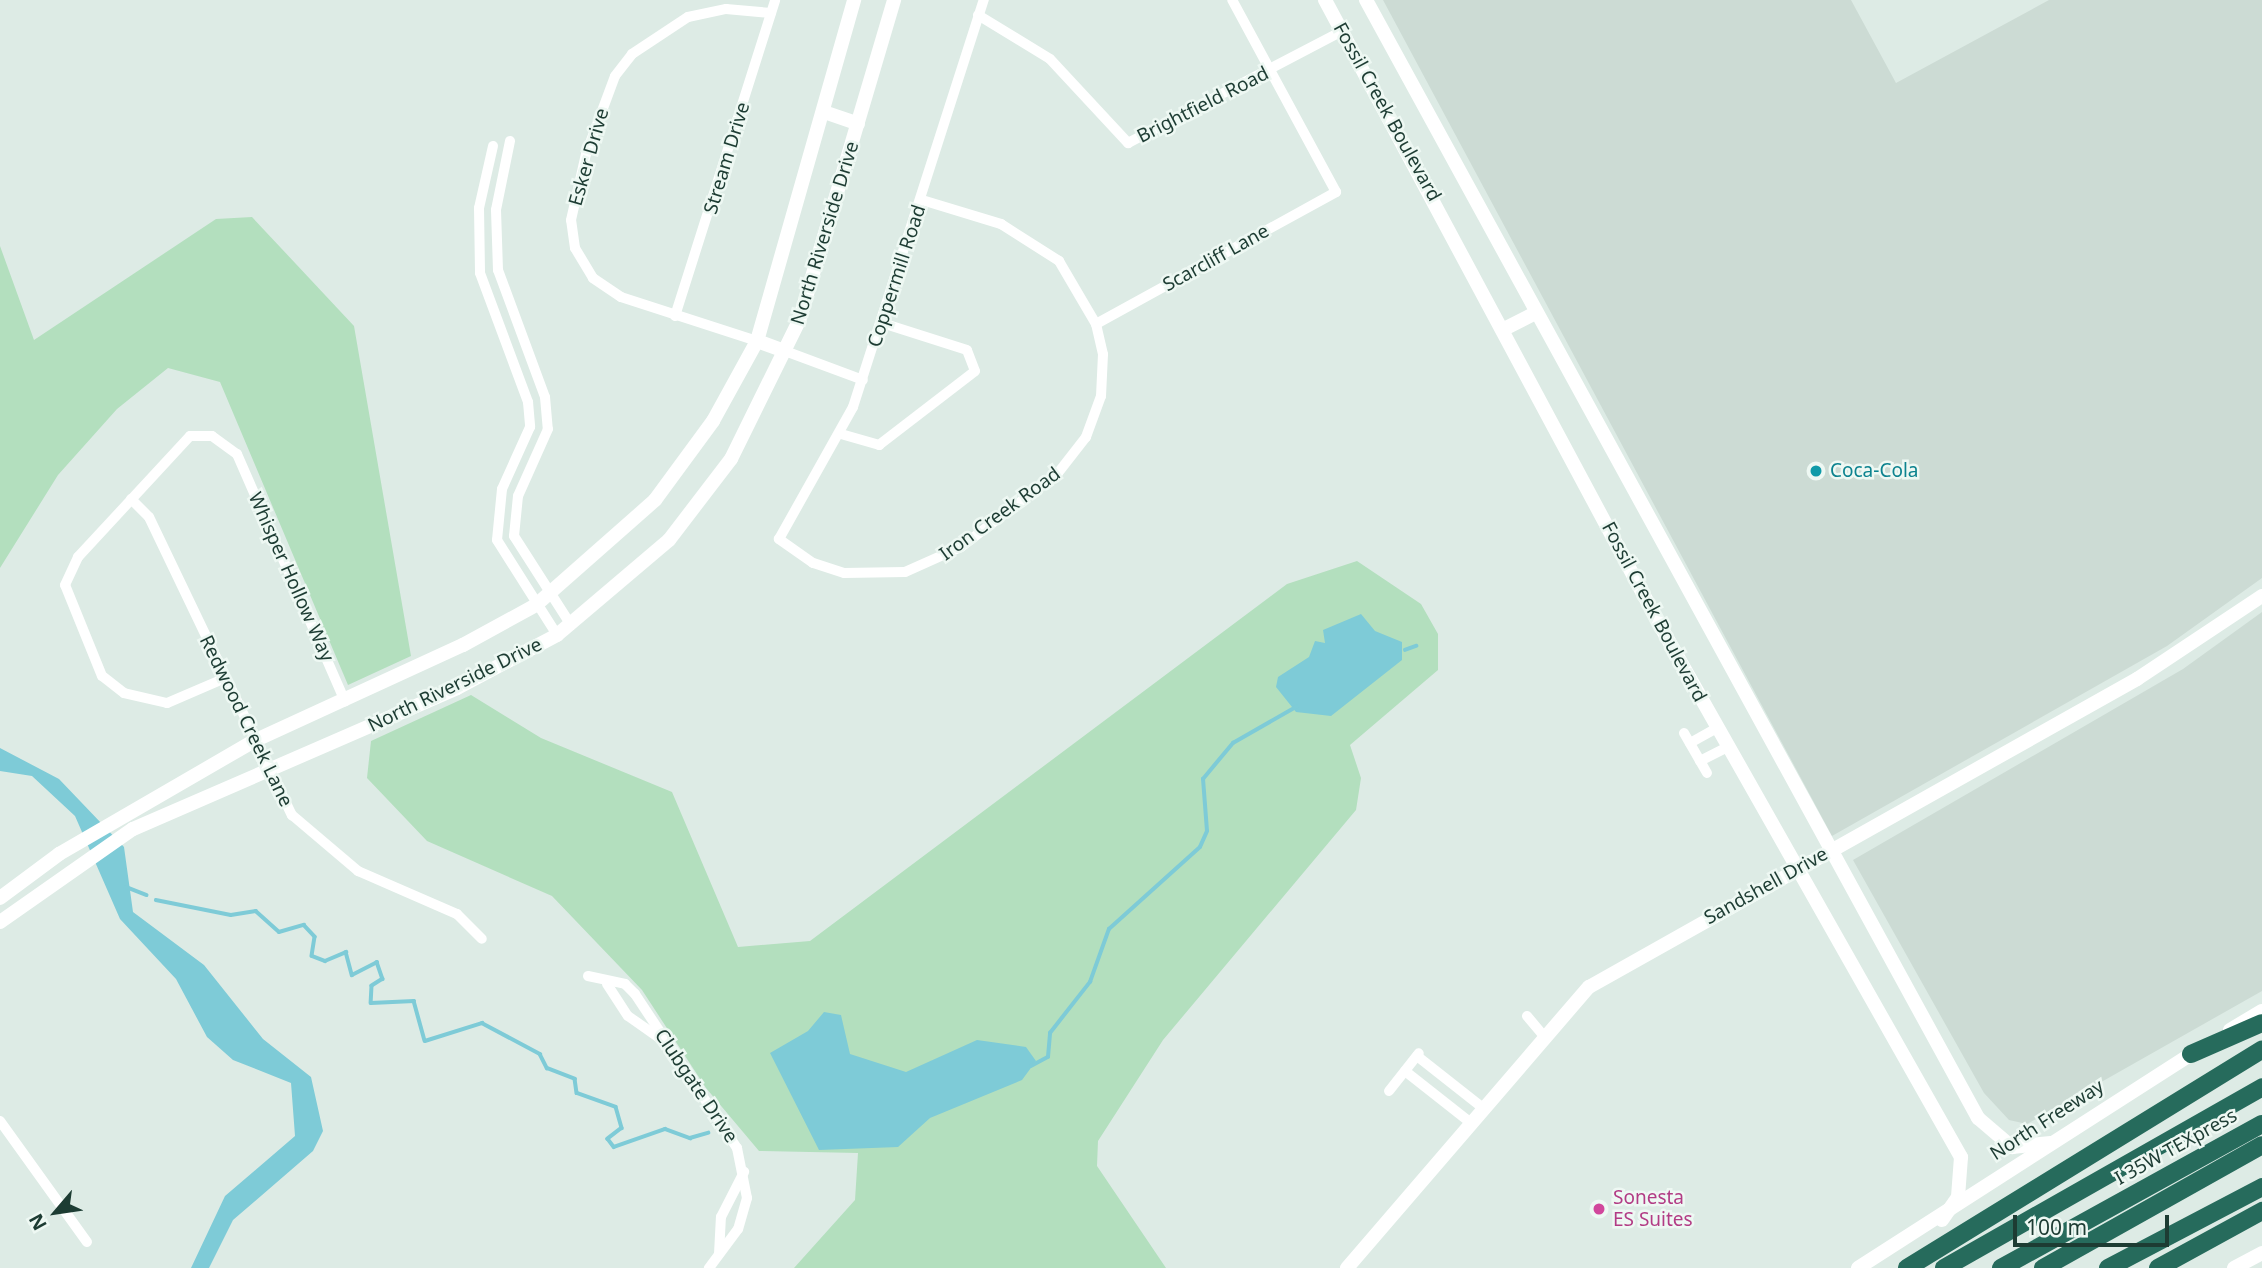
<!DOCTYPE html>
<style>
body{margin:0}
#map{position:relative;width:2262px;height:1268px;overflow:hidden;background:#ddebe5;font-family:"Noto Sans",sans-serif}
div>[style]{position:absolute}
.built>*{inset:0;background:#ccdbd4}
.green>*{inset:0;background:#b3dfbe}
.water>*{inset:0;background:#7ecbd7}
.stream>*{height:3.5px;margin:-1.75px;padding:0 1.75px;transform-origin:1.75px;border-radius:1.75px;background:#7ecbd7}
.street>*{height:10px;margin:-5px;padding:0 5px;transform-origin:5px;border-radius:5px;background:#fff}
.secondary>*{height:14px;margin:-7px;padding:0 7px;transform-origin:7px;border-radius:7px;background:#fff}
.highway>*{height:18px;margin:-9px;padding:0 9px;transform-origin:9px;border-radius:9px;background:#266b5c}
.dots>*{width:19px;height:19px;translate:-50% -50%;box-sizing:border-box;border:4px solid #eef8f3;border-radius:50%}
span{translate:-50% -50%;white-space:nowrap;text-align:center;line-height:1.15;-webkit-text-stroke:5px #eef8f3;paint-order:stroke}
.street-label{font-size:19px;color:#1d3c33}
.culture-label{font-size:19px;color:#0d838f}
.left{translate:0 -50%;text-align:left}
.hotel-label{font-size:19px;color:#b23c85}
.north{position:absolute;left:21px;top:1177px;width:70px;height:70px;-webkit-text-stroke:5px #eef8f3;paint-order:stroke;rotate:241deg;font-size:19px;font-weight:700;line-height:28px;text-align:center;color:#1d3c33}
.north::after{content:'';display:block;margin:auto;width:24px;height:32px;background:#1d3c33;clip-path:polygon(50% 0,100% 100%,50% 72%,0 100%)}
.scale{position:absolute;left:2013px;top:1215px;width:156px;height:32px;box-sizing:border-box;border:4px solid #1d3c33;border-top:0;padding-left:9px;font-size:21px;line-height:24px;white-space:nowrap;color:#1d3c33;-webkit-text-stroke:5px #eef8f3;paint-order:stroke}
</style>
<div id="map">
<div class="built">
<div style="clip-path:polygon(1383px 0,1851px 0,1896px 83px,2049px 0,2262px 0,2262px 578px,2167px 646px,1832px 836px)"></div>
<div style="clip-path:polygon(2262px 612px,2262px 991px,2027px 1124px,2009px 1120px,1984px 1093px,1853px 860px,2183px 669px)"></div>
</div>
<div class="green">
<div style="clip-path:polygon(252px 217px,354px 326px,411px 656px,348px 685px,220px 382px,168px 368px,117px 409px,58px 475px,0 568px,0 246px,34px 340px,216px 219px)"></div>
<div style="clip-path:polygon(1357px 561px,1421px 604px,1438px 634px,1438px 670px,1350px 745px,1361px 778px,1356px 810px,1163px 1040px,1098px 1141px,1097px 1166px,1166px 1268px,794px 1268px,855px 1200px,858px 1153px,759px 1151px,706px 1088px,642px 990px,552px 896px,427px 841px,367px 778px,371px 741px,471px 695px,541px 738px,672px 792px,738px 947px,810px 941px,1287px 584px)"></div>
</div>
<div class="water">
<div style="clip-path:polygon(1361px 614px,1375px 631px,1402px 642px,1402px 660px,1331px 716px,1296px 712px,1276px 687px,1278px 677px,1309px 657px,1315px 641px,1325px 643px,1323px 630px)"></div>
<div style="clip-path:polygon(0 748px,59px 779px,124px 847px,133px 912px,204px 965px,263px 1039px,311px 1077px,323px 1131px,313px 1151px,233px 1220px,209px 1268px,191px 1268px,225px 1196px,295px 1136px,291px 1083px,233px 1060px,207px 1037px,176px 979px,120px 919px,75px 816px,32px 776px,0 771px)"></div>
<div style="clip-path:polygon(824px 1012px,841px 1015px,850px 1054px,906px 1072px,977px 1040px,1026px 1047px,1036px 1061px,1022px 1080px,930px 1118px,898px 1147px,819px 1150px,770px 1053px,808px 1031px)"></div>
</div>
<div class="stream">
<div style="left:1405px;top:650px;width:12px;rotate:-20deg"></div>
<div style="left:126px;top:887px;width:22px;rotate:21deg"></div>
<div style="left:156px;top:900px;width:76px;rotate:11.3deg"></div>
<div style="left:231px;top:915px;width:25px;rotate:-9deg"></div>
<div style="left:256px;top:911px;width:31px;rotate:42deg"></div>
<div style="left:279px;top:932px;width:26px;rotate:-16deg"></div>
<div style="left:304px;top:925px;width:16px;rotate:47deg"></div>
<div style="left:315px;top:937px;width:19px;rotate:99deg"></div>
<div style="left:312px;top:956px;width:14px;rotate:21deg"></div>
<div style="left:325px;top:961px;width:23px;rotate:-23deg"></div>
<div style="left:346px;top:952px;width:24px;rotate:75deg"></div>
<div style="left:352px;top:975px;width:28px;rotate:-27deg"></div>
<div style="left:377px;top:962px;width:18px;rotate:71deg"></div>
<div style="left:383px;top:979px;width:13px;rotate:148deg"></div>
<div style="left:372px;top:986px;width:17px;rotate:93deg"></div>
<div style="left:371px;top:1003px;width:43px;rotate:-2.7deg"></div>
<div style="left:414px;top:1001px;width:41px;rotate:74.6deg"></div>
<div style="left:425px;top:1041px;width:60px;rotate:-17.5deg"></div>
<div style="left:482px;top:1023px;width:66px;rotate:28.1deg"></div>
<div style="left:540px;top:1054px;width:16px;rotate:63deg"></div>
<div style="left:547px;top:1068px;width:30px;rotate:21deg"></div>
<div style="left:575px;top:1079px;width:14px;rotate:82deg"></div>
<div style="left:577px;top:1093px;width:41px;rotate:19.7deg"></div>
<div style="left:616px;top:1107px;width:22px;rotate:74deg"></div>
<div style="left:622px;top:1128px;width:18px;rotate:142deg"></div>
<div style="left:608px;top:1139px;width:10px;rotate:53deg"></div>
<div style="left:614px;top:1147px;width:54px;rotate:-19.4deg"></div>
<div style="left:665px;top:1129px;width:27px;rotate:20deg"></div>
<div style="left:690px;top:1138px;width:19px;rotate:-16deg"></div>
<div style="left:1031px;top:1066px;width:19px;rotate:-28deg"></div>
<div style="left:1048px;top:1057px;width:24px;rotate:-85deg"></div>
<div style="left:1050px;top:1033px;width:65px;rotate:-51.9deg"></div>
<div style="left:1090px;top:982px;width:56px;rotate:-70.3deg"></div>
<div style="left:1109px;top:929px;width:122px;rotate:-42deg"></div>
<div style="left:1200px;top:847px;width:17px;rotate:-66deg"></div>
<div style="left:1207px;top:831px;width:52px;rotate:-94.4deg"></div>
<div style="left:1203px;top:779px;width:47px;rotate:-50.2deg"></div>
<div style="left:1233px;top:743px;width:73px;rotate:-29.7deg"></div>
</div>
<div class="street">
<div style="left:978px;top:15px;width:84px;rotate:31.4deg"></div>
<div style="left:1050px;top:59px;width:115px;rotate:47.1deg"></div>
<div style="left:1128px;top:143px;width:242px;rotate:-27.6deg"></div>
<div style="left:510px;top:141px;width:70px;rotate:101.5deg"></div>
<div style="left:496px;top:210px;width:60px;rotate:88.1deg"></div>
<div style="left:498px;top:270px;width:135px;rotate:69.7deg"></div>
<div style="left:545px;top:397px;width:32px;rotate:85deg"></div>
<div style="left:548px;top:429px;width:73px;rotate:114.1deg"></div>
<div style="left:518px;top:496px;width:40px;rotate:95.7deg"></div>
<div style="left:514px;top:536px;width:106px;rotate:57.4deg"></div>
<div style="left:493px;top:146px;width:64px;rotate:102.7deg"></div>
<div style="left:479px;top:208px;width:65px;rotate:89.1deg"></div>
<div style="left:480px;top:273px;width:138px;rotate:69.6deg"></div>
<div style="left:528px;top:402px;width:25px;rotate:85deg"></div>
<div style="left:530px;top:427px;width:68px;rotate:114.3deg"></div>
<div style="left:502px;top:489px;width:51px;rotate:95.6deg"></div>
<div style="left:497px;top:540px;width:112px;rotate:57.7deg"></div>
<div style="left:922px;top:200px;width:83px;rotate:16.9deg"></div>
<div style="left:1001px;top:224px;width:69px;rotate:32.5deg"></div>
<div style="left:1059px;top:261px;width:73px;rotate:59.6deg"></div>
<div style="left:1096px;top:324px;width:31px;rotate:77deg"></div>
<div style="left:1103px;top:354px;width:42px;rotate:92.7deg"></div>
<div style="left:1101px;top:396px;width:44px;rotate:110.1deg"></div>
<div style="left:1086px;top:437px;width:46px;rotate:127.9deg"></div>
<div style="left:1058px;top:473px;width:122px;rotate:142.7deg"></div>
<div style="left:961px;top:547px;width:61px;rotate:155.9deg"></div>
<div style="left:905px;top:572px;width:61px;rotate:179.1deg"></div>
<div style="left:844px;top:573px;width:33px;rotate:-162deg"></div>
<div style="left:813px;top:563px;width:42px;rotate:-144.8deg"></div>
<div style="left:779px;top:539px;width:151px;rotate:-60.7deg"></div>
<div style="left:853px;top:407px;width:428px;rotate:-72.2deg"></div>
<div style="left:675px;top:316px;width:331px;rotate:-72.4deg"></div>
<div style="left:1096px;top:324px;width:274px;rotate:-28.8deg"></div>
<div style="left:1336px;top:192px;width:218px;rotate:-118.4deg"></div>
<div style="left:757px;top:341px;width:143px;rotate:-162.1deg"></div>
<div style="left:621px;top:297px;width:34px;rotate:-146deg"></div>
<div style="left:593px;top:278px;width:35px;rotate:-121deg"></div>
<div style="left:575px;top:248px;width:28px;rotate:-98deg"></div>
<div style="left:571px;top:220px;width:68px;rotate:-77.2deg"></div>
<div style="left:586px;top:154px;width:83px;rotate:-69.6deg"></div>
<div style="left:615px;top:76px;width:28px;rotate:-52deg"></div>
<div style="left:632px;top:54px;width:67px;rotate:-33.5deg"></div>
<div style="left:688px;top:17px;width:39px;rotate:-12deg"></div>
<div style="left:726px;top:9px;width:45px;rotate:5.1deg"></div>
<div style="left:785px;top:351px;width:83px;rotate:20.4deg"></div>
<div style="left:841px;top:434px;width:40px;rotate:16deg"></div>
<div style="left:879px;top:445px;width:121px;rotate:-37.6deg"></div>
<div style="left:975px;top:371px;width:22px;rotate:-111deg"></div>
<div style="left:967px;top:350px;width:89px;rotate:-162.4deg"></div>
<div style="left:131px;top:499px;width:25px;rotate:45deg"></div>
<div style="left:149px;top:517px;width:331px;rotate:64.4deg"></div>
<div style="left:292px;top:815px;width:87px;rotate:40.3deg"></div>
<div style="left:358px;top:871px;width:108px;rotate:23.5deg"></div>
<div style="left:457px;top:914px;width:35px;rotate:45deg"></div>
<div style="left:223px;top:679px;width:61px;rotate:156.8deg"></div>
<div style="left:167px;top:703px;width:44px;rotate:-166.9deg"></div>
<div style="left:124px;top:693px;width:28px;rotate:-142deg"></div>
<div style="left:102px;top:676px;width:98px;rotate:-112.1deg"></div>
<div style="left:65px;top:585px;width:31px;rotate:-65deg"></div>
<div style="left:78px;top:557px;width:165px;rotate:-47.2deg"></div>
<div style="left:190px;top:436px;width:22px"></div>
<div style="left:212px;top:436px;width:31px;rotate:36deg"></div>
<div style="left:237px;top:454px;width:270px;rotate:66.4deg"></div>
<div style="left:1684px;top:733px;width:46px;rotate:60.1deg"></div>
<div style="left:1690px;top:743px;width:31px;rotate:-29deg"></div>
<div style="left:1700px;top:761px;width:31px;rotate:-27deg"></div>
<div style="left:588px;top:976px;width:38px;rotate:12deg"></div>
<div style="left:625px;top:984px;width:14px;rotate:45deg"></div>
<div style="left:635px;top:994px;width:185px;rotate:56.5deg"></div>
<div style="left:737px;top:1148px;width:51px;rotate:78.7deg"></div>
<div style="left:747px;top:1198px;width:32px;rotate:106deg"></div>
<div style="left:738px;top:1229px;width:49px;rotate:126.6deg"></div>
<div style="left:607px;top:984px;width:38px;rotate:57deg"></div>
<div style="left:628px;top:1016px;width:39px;rotate:35deg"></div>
<div style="left:1527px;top:1016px;width:25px;rotate:50deg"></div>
<div style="left:1417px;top:1056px;width:84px;rotate:38.2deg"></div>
<div style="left:1405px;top:1071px;width:84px;rotate:38.2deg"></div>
<div style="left:1389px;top:1091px;width:48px;rotate:-51.7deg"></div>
<div style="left:0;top:1121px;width:149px;rotate:54.3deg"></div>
<div style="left:719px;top:1254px;width:37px;rotate:-87deg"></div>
<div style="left:721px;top:1217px;width:51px;rotate:-62.9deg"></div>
</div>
<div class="secondary">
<div style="left:1325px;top:0;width:714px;rotate:61.82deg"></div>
<div style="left:1662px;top:629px;width:607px;rotate:60.48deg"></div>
<div style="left:1961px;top:1157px;width:40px;rotate:94.3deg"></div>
<div style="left:1958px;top:1197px;width:28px;rotate:125deg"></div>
<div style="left:1366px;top:0;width:1275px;rotate:61.3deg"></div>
<div style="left:1978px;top:1118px;width:45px;rotate:40.5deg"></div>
<div style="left:2012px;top:1147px;width:39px;rotate:-6deg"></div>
<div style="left:824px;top:112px;width:36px;rotate:19deg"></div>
<div style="left:1506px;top:328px;width:33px;rotate:-27deg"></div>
<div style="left:757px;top:341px;width:30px;rotate:20deg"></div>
<div style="left:0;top:898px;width:74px;rotate:-36.7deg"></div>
<div style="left:59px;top:854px;width:225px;rotate:-30.1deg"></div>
<div style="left:254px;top:741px;width:230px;rotate:-24.7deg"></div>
<div style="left:463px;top:645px;width:83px;rotate:-28.7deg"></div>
<div style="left:536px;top:605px;width:159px;rotate:-41.4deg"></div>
<div style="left:655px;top:500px;width:98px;rotate:-53.7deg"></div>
<div style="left:713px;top:421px;width:91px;rotate:-61.2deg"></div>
<div style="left:757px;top:341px;width:355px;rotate:-74.1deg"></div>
<div style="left:0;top:922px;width:162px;rotate:-35deg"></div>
<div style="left:133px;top:829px;width:353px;rotate:-23.5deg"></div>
<div style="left:457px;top:688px;width:113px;rotate:-27.9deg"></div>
<div style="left:557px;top:635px;width:147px;rotate:-40.3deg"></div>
<div style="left:669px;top:540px;width:102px;rotate:-52.6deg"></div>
<div style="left:731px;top:459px;width:154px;rotate:-63.8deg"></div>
<div style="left:799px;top:321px;width:335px;rotate:-73.5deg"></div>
<div style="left:2230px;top:1030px;width:37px;rotate:-31deg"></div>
<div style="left:1347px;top:1268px;width:371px;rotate:-49.3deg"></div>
<div style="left:1589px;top:987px;width:629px;rotate:-29.34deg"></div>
<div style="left:2137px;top:679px;width:150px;rotate:-33.6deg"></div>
<div style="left:1858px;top:1268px;width:404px;rotate:-32.7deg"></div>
<div style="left:2234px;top:1268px;width:32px;rotate:-28deg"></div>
</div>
<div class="highway">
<div style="left:2191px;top:1054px;width:77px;rotate:-23.6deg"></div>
<div style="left:1907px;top:1268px;width:417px;rotate:-31.6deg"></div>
<div style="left:1944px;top:1268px;width:366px;rotate:-29.6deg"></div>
<div style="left:2001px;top:1268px;width:298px;rotate:-28.9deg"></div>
<div style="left:2043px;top:1268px;width:251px;rotate:-29.3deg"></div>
<div style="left:2108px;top:1268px;width:174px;rotate:-27.7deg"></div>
<div style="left:2158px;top:1268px;width:119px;rotate:-28.7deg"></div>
</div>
<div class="dots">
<div style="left:1816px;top:471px;background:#0f9aa8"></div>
<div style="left:1599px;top:1209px;background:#d1479c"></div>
</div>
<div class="street-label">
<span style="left:1203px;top:105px;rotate:-27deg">Brightfield Road</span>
<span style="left:1387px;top:112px;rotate:61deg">Fossil Creek Boulevard</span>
<span style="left:589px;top:157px;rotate:-74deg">Esker Drive</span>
<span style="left:727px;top:158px;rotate:-73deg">Stream Drive</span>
<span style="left:825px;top:233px;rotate:-73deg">North Riverside Drive</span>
<span style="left:1216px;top:258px;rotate:-29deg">Scarcliff Lane</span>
<span style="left:897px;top:276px;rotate:-72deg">Coppermill Road</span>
<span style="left:1000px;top:514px;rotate:-36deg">Iron Creek Road</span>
<span style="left:291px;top:577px;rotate:66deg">Whisper Hollow Way</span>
<span style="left:1654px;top:612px;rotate:62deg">Fossil Creek Boulevard</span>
<span style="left:455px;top:685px;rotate:-26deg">North Riverside Drive</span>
<span style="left:246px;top:721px;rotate:64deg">Redwood Creek Lane</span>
<span style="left:1766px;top:886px;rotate:-29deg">Sandshell Drive</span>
<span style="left:696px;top:1086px;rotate:56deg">Clubgate Drive</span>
<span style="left:2047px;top:1120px;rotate:-33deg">North Freeway</span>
<span style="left:2176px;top:1147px;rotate:-29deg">I 35W TEXpress</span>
</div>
<div class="culture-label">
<span class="left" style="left:1830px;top:471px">Coca-Cola</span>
</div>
<div class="hotel-label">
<span class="left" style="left:1613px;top:1209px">Sonesta<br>ES Suites</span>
</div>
<div class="north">N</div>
<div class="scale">100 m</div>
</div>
